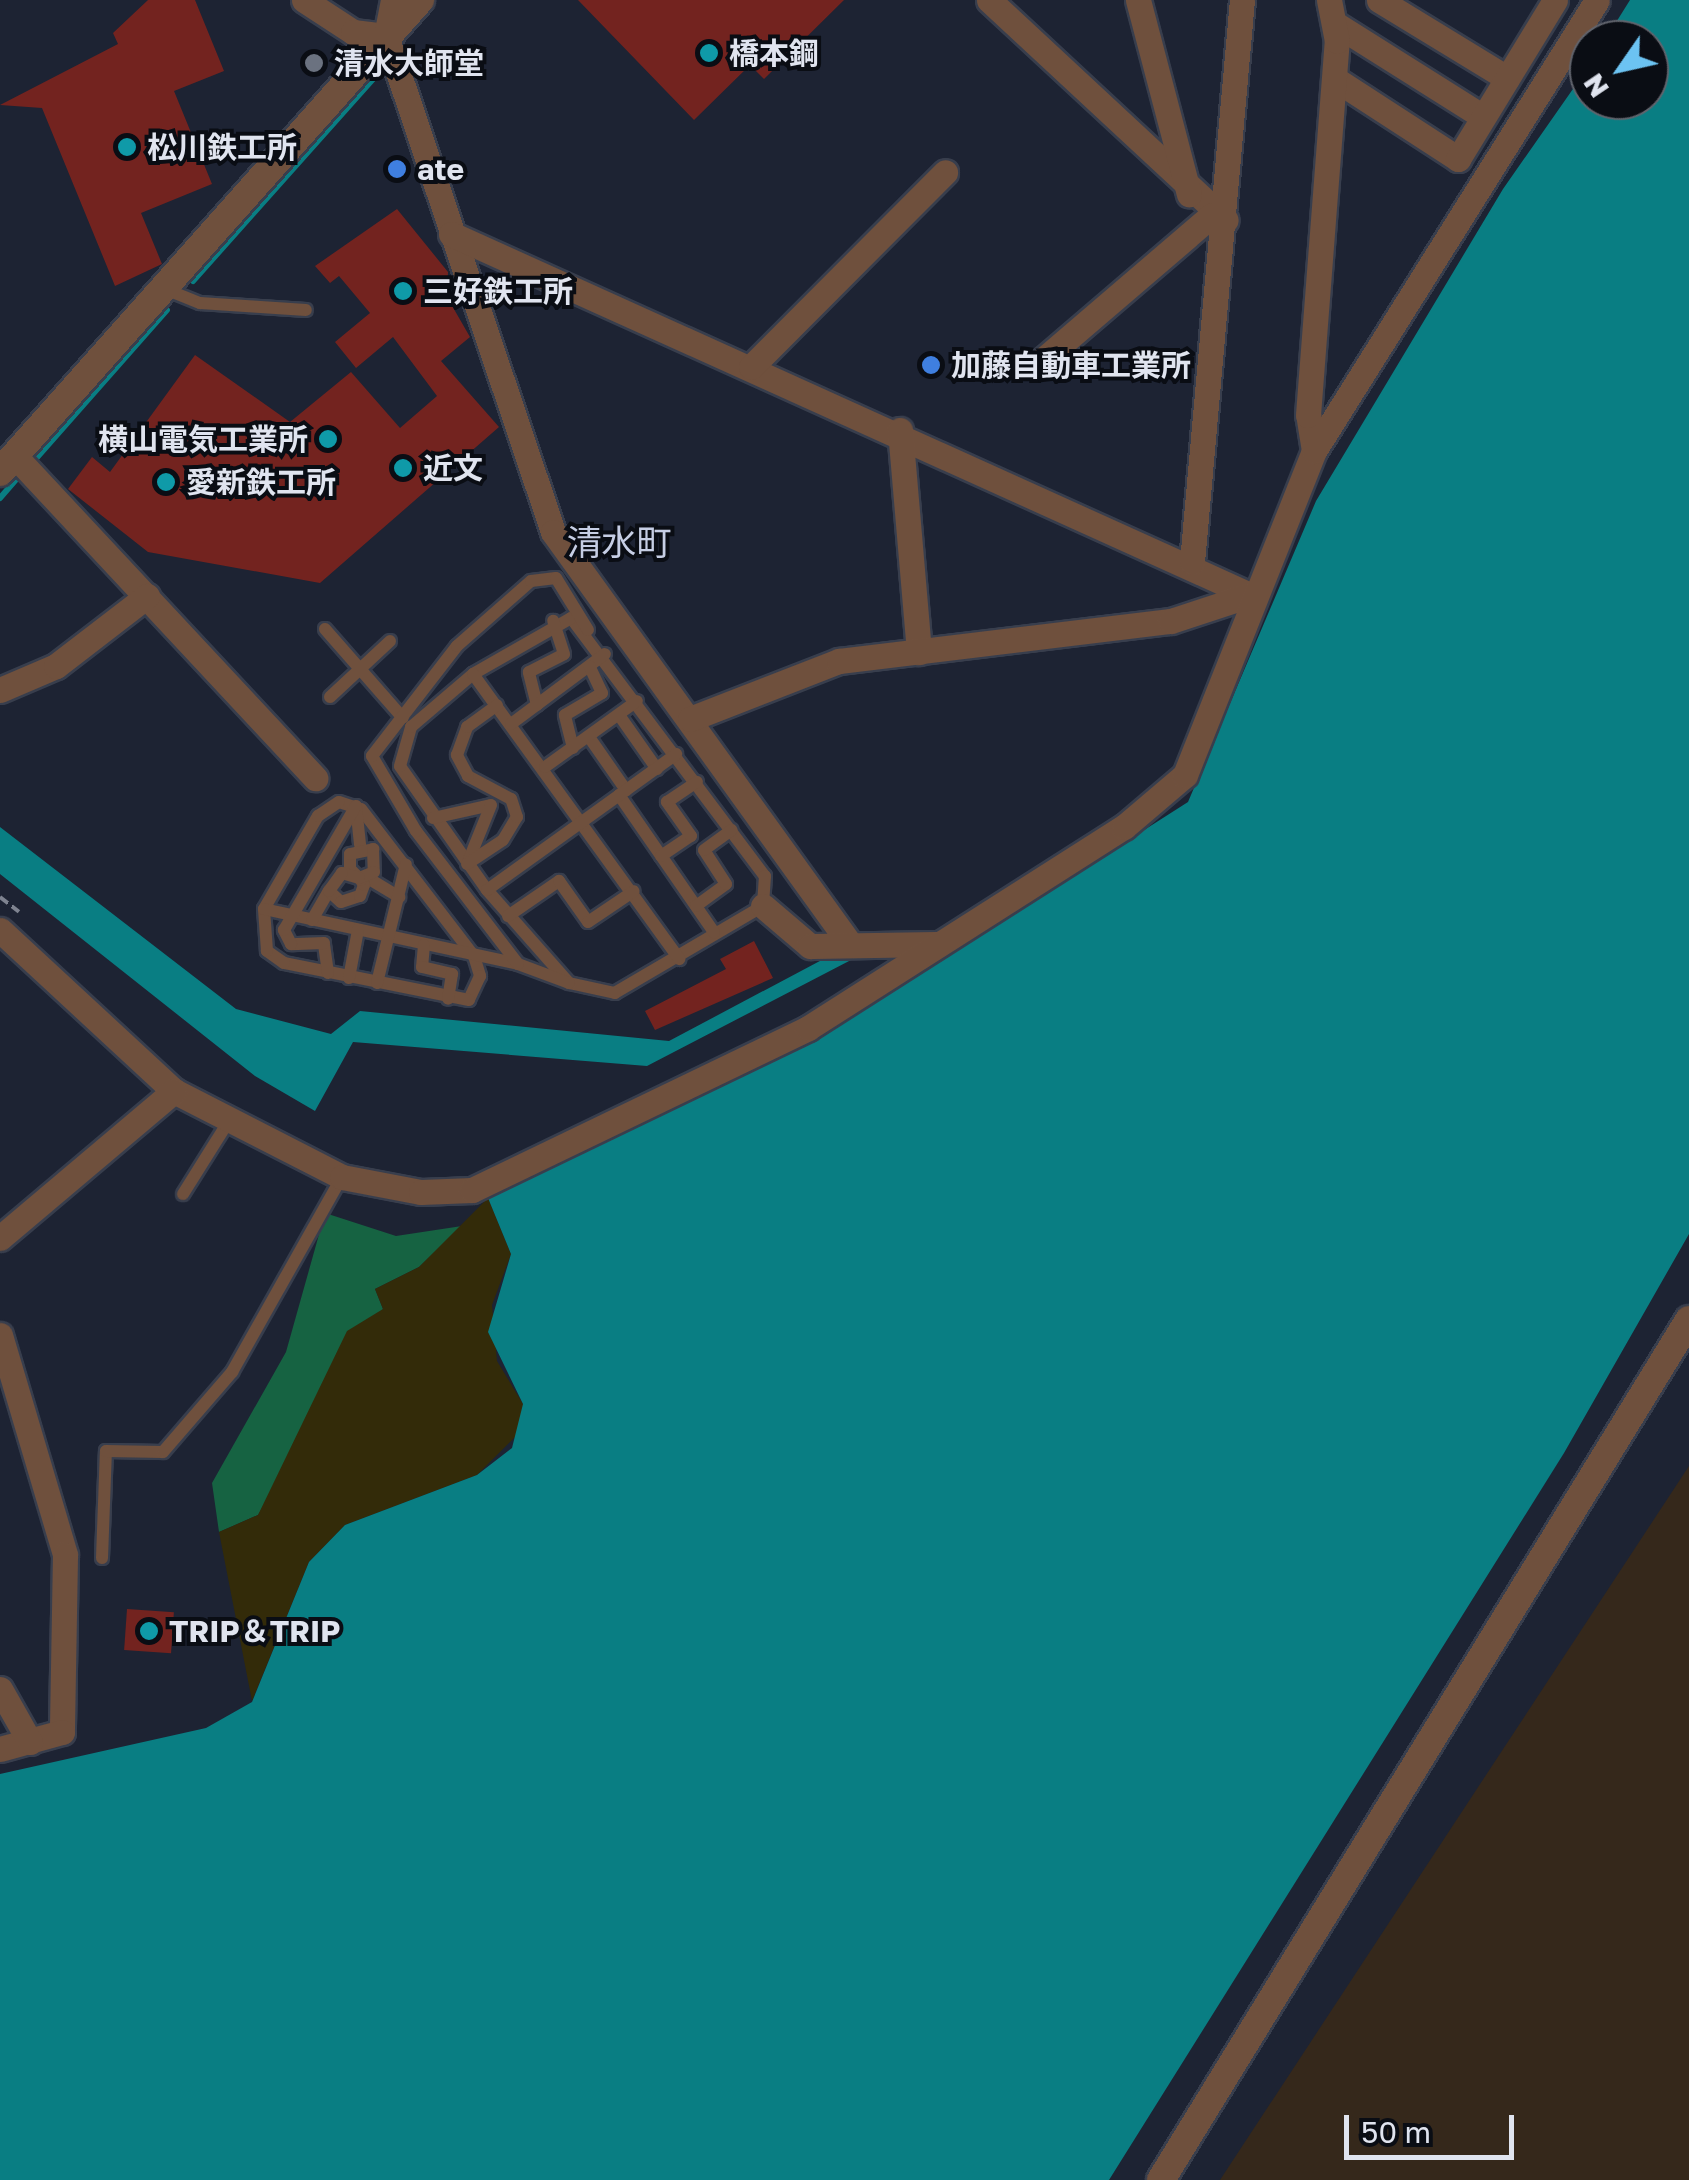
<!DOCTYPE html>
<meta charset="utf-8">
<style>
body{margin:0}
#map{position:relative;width:1689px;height:2180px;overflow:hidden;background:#1d2333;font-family:"Golos Text","Noto Sans JP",sans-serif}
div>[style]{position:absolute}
.industrial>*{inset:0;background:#35281b}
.forest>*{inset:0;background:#166342}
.sand>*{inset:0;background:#332b09}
.water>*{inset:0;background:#097e83}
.stream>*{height:6px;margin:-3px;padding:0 3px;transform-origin:3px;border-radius:3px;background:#097e83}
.building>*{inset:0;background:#73231f;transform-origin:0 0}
.path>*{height:4px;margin-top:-2px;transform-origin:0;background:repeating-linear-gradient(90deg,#7e8390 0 10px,transparent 0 15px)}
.roads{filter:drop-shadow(2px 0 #383e4d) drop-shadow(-2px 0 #383e4d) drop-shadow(0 2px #383e4d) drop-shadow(0 -2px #383e4d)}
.service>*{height:12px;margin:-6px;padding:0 6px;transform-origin:6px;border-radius:6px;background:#6f503d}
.minor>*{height:25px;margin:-12.5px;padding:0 12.5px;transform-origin:12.5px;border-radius:12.5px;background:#6f503d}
.tertiary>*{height:28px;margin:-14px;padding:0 14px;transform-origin:14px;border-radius:14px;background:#6f503d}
.dots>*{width:28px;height:28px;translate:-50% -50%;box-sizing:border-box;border:5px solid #0a0d14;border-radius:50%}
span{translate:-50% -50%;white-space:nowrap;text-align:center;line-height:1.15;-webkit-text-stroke:8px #0a0d14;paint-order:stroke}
.poi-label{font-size:30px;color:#e0e4ef;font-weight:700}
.left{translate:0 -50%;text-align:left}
.right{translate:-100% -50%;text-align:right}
.quarter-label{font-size:35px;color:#c6cee4}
.north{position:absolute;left:1569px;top:20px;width:100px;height:100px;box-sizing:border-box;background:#0a0d14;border:2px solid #60636c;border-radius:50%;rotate:236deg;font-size:28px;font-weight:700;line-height:40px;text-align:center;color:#e0e4ef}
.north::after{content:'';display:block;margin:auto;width:35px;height:45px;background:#6cc3f2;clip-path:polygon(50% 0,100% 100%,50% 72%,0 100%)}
.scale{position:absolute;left:1344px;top:2115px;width:170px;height:45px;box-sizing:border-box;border:5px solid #e0e4ef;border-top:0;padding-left:12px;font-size:30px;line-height:35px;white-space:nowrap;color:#e0e4ef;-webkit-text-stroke:8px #0a0d14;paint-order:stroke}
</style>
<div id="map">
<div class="industrial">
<div style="clip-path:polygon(1689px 1466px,1689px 2180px,1220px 2180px)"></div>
</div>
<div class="forest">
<div style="clip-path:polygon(325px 1213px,396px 1236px,462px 1226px,419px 1267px,375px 1289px,383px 1309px,258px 1515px,219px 1532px,212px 1483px,286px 1352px)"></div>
</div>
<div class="sand">
<div style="clip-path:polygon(488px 1198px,511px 1254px,492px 1305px,497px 1361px,523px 1404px,523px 1429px,477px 1475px,345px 1525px,309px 1562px,252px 1701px,219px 1532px,258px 1515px,347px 1331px,383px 1309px,375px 1289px,419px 1267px)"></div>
</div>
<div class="water">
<div style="clip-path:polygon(1630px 0,1689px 0,1689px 1234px,1564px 1453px,1109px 2180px,0 2180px,0 1774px,206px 1728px,252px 1702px,309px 1562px,345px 1525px,477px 1475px,512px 1448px,523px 1404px,488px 1332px,511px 1254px,488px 1198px,809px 1044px,1188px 802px,1316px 501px,1503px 189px,1589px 66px,1589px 100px,1649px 100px,1649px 40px,1605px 40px)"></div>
<div style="clip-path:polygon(0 827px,236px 1009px,331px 1034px,360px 1011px,669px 1041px,833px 954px,851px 960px,647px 1066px,353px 1042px,315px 1111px,255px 1076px,0 874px)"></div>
</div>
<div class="stream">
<div style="left:193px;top:281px;width:283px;rotate:-48.3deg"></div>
<div style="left:32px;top:463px;width:204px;rotate:-48.6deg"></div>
<div style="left:0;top:498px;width:32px;rotate:-49deg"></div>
</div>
<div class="building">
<div style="clip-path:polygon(148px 0,195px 0,224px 71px,174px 91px,212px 184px,141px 213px,162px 264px,115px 286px,42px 108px,0 105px,118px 44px,113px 33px)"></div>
<div style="clip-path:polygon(578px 0,844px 0,764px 79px,750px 65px,694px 120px)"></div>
<div style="clip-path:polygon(397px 209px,448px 272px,447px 297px,470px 337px,441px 361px,499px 427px,320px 583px,148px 552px,68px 489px,92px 457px,110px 472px,195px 355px,290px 422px,351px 372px,400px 428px,437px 396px,393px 337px,356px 368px,335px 342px,370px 313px,339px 276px,330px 283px,315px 266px)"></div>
<div style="clip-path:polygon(754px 941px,773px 978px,655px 1030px,645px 1011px,726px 969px,720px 959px)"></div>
<div style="left:127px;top:1609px;width:47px;height:41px;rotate:4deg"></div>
</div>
<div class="path">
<div style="left:0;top:897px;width:24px;rotate:38deg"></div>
</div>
<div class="roads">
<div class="service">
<div style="left:165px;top:289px;width:38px;rotate:22deg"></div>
<div style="left:200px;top:303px;width:106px;rotate:3.8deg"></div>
<div style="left:571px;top:618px;width:323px;rotate:53.1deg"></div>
<div style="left:765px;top:876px;width:30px;rotate:94deg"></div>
<div style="left:763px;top:906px;width:172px;rotate:149.6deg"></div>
<div style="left:615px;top:993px;width:47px;rotate:-167.7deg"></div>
<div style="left:569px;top:983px;width:124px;rotate:-131.4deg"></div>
<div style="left:487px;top:890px;width:151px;rotate:-125.1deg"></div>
<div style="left:400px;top:766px;width:41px;rotate:-74.2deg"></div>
<div style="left:411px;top:727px;width:82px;rotate:-40.5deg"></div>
<div style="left:473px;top:674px;width:113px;rotate:-29.7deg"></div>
<div style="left:325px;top:629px;width:118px;rotate:48.8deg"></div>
<div style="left:473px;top:674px;width:352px;rotate:54.1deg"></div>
<div style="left:330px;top:697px;width:82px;rotate:-43deg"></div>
<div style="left:537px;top:705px;width:34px;rotate:-104deg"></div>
<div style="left:529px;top:672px;width:39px;rotate:-27deg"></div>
<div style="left:564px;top:654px;width:35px;rotate:-108deg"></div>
<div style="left:619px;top:715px;width:66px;rotate:54.9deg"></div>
<div style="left:511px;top:724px;width:117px;rotate:-36.7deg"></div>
<div style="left:589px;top:737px;width:65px;rotate:55.1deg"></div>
<div style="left:573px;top:748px;width:34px;rotate:-104deg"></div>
<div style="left:565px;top:715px;width:43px;rotate:-30.7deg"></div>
<div style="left:602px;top:693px;width:29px;rotate:-115deg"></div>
<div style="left:545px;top:767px;width:113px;rotate:-35.7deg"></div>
<div style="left:619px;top:795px;width:167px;rotate:55.3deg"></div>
<div style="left:339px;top:802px;width:23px;rotate:18deg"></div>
<div style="left:361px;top:809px;width:185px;rotate:52.5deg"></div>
<div style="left:474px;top:956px;width:21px;rotate:73deg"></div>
<div style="left:480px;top:976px;width:26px;rotate:115deg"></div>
<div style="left:469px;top:1000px;width:189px;rotate:-168.7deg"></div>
<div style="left:284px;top:963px;width:21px;rotate:-145deg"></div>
<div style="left:267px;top:951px;width:42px;rotate:-94.1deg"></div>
<div style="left:264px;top:909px;width:108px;rotate:-59.9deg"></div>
<div style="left:318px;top:816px;width:25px;rotate:-34deg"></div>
<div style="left:356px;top:806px;width:39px;rotate:84deg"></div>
<div style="left:433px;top:818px;width:59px;rotate:-12.6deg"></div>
<div style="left:491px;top:805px;width:61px;rotate:112deg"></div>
<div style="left:661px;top:856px;width:36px;rotate:-34deg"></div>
<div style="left:691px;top:836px;width:42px;rotate:-125.2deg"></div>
<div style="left:667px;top:802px;width:36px;rotate:-34deg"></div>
<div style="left:467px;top:864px;width:43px;rotate:-33.7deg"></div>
<div style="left:503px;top:840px;width:27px;rotate:-59deg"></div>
<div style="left:517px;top:817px;width:19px;rotate:-108deg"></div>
<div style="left:511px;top:799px;width:49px;rotate:-151.9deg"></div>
<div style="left:468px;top:776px;width:24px;rotate:-118deg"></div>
<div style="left:457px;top:755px;width:30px;rotate:-70deg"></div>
<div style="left:467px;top:727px;width:37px;rotate:-36deg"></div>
<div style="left:366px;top:877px;width:39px;rotate:31deg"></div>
<div style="left:487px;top:890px;width:233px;rotate:-35.7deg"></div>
<div style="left:696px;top:906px;width:37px;rotate:-36deg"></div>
<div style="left:726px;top:884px;width:40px;rotate:-122.9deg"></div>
<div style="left:704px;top:850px;width:34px;rotate:-36deg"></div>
<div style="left:264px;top:909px;width:260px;rotate:12.2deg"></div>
<div style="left:508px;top:916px;width:62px;rotate:-34.5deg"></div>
<div style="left:559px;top:881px;width:50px;rotate:54.7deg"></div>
<div style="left:588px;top:922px;width:55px;rotate:-34deg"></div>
<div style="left:312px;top:920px;width:34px;rotate:-60deg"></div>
<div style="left:329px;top:891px;width:16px;rotate:43deg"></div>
<div style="left:341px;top:902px;width:20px;rotate:-18deg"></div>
<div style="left:360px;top:896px;width:12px;rotate:-70deg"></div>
<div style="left:364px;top:885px;width:6px;rotate:-121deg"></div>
<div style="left:361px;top:880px;width:16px;rotate:-135deg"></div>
<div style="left:350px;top:869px;width:15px;rotate:-90deg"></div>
<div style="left:350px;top:854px;width:24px;rotate:-12deg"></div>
<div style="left:373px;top:849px;width:23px;rotate:88deg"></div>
<div style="left:374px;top:872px;width:16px;rotate:158deg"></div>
<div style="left:359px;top:878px;width:18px;rotate:-164deg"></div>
<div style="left:342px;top:873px;width:22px;rotate:126deg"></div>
<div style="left:424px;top:945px;width:22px;rotate:95deg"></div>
<div style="left:422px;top:967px;width:31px;rotate:13deg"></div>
<div style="left:452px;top:974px;width:25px;rotate:99deg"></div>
<div style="left:328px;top:973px;width:30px;rotate:-98deg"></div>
<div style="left:324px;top:943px;width:33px;rotate:178deg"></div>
<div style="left:291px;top:944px;width:16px;rotate:-117deg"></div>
<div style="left:284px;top:930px;width:143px;rotate:-59.9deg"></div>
<div style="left:349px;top:978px;width:49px;rotate:-79.4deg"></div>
<div style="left:377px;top:983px;width:122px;rotate:-76.3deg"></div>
<div style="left:569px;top:983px;width:54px;rotate:-159.6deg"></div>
<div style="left:518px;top:964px;width:168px;rotate:-127.5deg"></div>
<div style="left:416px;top:831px;width:87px;rotate:-120.4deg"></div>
<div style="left:372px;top:756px;width:139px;rotate:-52.3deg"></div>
<div style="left:457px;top:646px;width:98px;rotate:-41.3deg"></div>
<div style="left:531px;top:581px;width:25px;rotate:-7deg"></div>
<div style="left:556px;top:578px;width:61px;rotate:58.4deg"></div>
<div style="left:183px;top:1194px;width:89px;rotate:-57.9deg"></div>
<div style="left:102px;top:1558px;width:107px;rotate:-87.9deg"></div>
<div style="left:106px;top:1451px;width:57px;rotate:1deg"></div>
<div style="left:163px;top:1452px;width:106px;rotate:-49.2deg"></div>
<div style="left:232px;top:1372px;width:224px;rotate:-60.6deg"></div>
</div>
<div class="minor">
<div style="left:304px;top:0;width:59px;rotate:33.1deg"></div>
<div style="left:353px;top:32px;width:33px;rotate:7deg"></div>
<div style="left:393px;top:0;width:37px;rotate:101deg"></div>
<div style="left:386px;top:36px;width:523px;rotate:71.39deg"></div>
<div style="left:553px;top:532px;width:508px;rotate:54.21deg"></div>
<div style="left:989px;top:0;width:323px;rotate:42.9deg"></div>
<div style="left:1138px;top:0;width:201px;rotate:75.3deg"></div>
<div style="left:1379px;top:0;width:150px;rotate:31.4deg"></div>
<div style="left:1334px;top:23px;width:176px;rotate:32.2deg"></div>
<div style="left:1335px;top:79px;width:147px;rotate:33deg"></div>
<div style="left:1458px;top:159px;width:186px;rotate:-58.6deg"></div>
<div style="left:451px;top:234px;width:877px;rotate:24.31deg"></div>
<div style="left:1037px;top:365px;width:230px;rotate:-40.6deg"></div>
<div style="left:751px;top:367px;width:275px;rotate:-45.1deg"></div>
<div style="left:900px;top:430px;width:223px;rotate:85.1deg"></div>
<div style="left:1314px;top:451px;width:36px;rotate:-99deg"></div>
<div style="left:1308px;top:415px;width:375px;rotate:-85.6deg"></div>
<div style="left:1337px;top:41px;width:42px;rotate:-101deg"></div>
<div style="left:14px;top:455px;width:442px;rotate:47deg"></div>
<div style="left:1192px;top:562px;width:564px;rotate:-84.92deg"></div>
<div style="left:0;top:690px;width:61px;rotate:-23.2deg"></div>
<div style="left:56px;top:666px;width:115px;rotate:-37.6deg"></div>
<div style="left:690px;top:719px;width:160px;rotate:-21.3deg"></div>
<div style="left:839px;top:661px;width:334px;rotate:-6.9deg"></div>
<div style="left:1171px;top:621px;width:83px;rotate:-18.2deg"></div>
<div style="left:763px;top:906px;width:62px;rotate:40.4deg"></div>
<div style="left:810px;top:946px;width:129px;rotate:-0.9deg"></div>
<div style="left:0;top:930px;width:237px;rotate:42.8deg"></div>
<div style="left:174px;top:1091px;width:189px;rotate:27.1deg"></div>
<div style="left:342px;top:1177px;width:80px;rotate:10.8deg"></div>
<div style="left:421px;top:1192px;width:51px;rotate:-2.2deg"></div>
<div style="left:472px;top:1190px;width:373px;rotate:-25.7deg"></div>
<div style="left:808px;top:1028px;width:375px;rotate:-32.5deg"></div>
<div style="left:1124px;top:827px;width:80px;rotate:-40.4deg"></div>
<div style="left:1185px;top:775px;width:349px;rotate:-68.3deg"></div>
<div style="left:1314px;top:451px;width:532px;rotate:-57.89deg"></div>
<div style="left:0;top:1238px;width:228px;rotate:-40.2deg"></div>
<div style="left:0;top:1335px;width:229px;rotate:73.5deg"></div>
<div style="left:65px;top:1555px;width:177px;rotate:91deg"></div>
<div style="left:62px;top:1732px;width:64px;rotate:164.7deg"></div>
<div style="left:0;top:1689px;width:61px;rotate:60.5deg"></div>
</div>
<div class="tertiary">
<div style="left:0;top:472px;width:632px;rotate:-48.34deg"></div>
<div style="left:1161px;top:2180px;width:1009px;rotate:-58.45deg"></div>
</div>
</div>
<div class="dots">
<div style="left:709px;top:53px;background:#0f9aa8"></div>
<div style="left:314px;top:63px;background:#6b7280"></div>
<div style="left:127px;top:147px;background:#0f9aa8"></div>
<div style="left:397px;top:169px;background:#3f7fe0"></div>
<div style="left:403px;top:291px;background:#0f9aa8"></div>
<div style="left:931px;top:365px;background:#3f7fe0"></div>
<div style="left:328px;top:439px;background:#0f9aa8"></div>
<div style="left:403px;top:468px;background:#0f9aa8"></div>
<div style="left:166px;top:482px;background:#0f9aa8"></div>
<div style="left:149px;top:1631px;background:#0f9aa8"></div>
</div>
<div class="poi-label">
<span class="left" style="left:729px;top:53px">橋本鋼</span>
<span class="left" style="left:334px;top:63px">清水大師堂</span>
<span class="left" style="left:147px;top:147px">松川鉄工所</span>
<span class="left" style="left:417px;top:169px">ate</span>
<span class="left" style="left:423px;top:291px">三好鉄工所</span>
<span class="left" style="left:951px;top:365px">加藤自動車工業所</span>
<span class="right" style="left:308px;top:439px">横山電気工業所</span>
<span class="left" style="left:423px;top:468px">近文</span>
<span class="left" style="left:186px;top:482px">愛新鉄工所</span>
<span class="left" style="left:169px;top:1631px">TRIP＆TRIP</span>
</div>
<div class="quarter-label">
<span style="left:619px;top:542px">清水町</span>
</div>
<div class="north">N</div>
<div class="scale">50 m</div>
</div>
